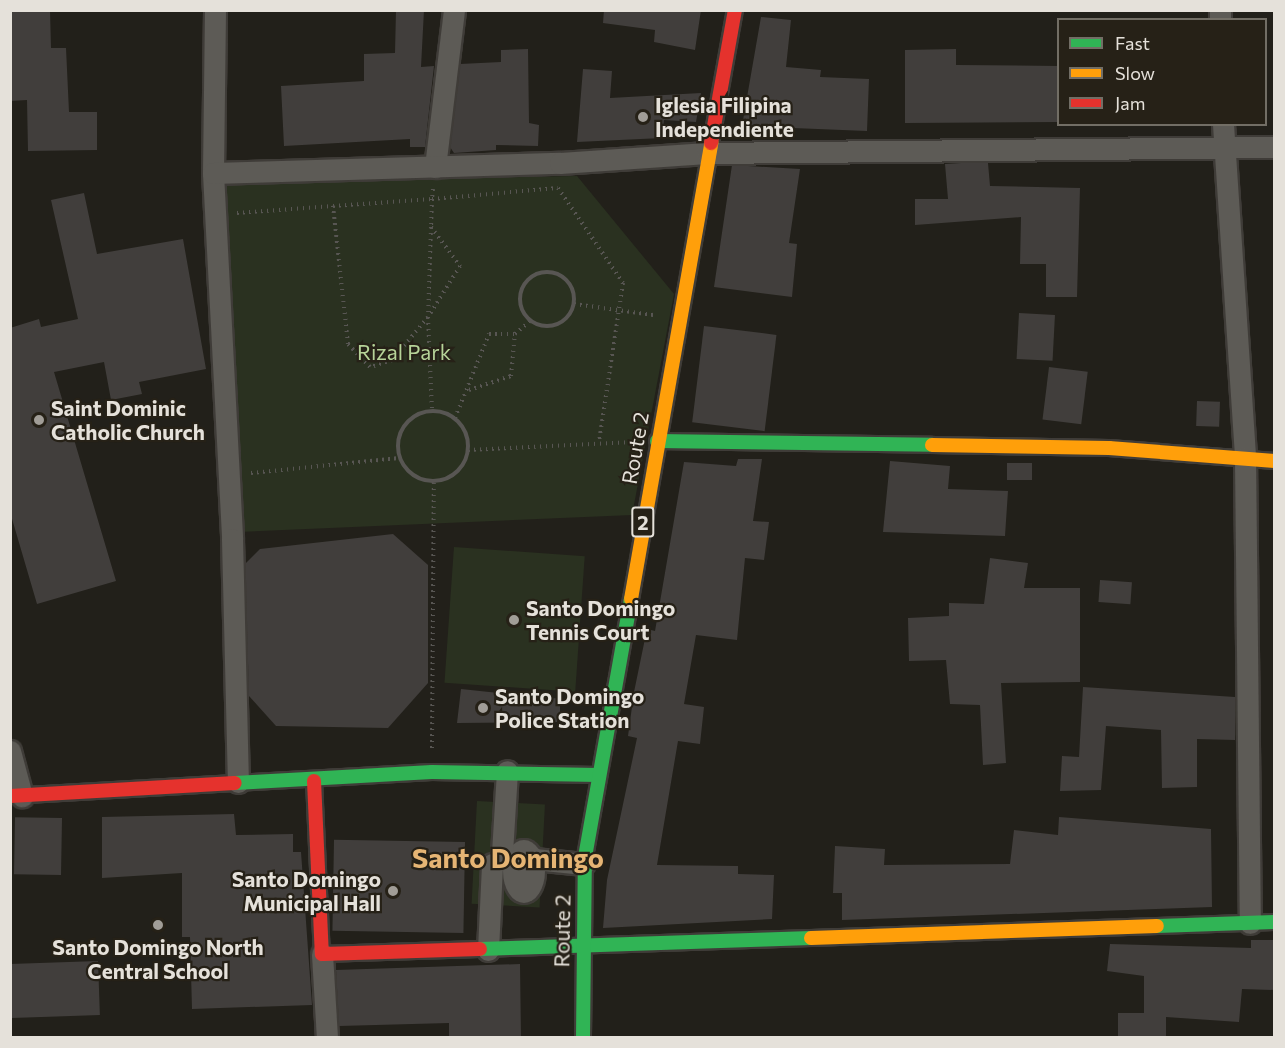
<!DOCTYPE html>
<style>
body{margin:0}
#map{position:relative;width:1285px;height:1048px;overflow:hidden;background:#22201a;font-family:Commissioner,sans-serif}
div>[style]{position:absolute}
.green>*{inset:0;background:#2a3120;transform-origin:0 0}
.building>*{inset:0;background:#413e3c;transform-origin:0 0}
.path>*{height:4px;margin-top:-2px;transform-origin:0;background:repeating-linear-gradient(90deg,#585653 0 1.5px,transparent 0 6px)}
.path>.ring{margin:-2px;padding:0;box-sizing:content-box;background:none;border:4px solid #585653;border-radius:50%}
.roads{filter:drop-shadow(2px 0 #3f3c38) drop-shadow(-2px 0 #3f3c38) drop-shadow(0 2px #3f3c38) drop-shadow(0 -2px #3f3c38)}
.street>*{height:21px;margin:-10.5px;padding:0 10.5px;transform-origin:10.5px;border-radius:10.5px;background:#5d5b56}
.street>.ring{margin:-10.5px;padding:0;box-sizing:content-box;background:none;border:21px solid #5d5b56;border-radius:50%}
.fast>*{height:14px;margin:-7px;padding:0 7px;transform-origin:7px;border-radius:7px;background:#30b455}
.slow>*{height:14px;margin:-7px;padding:0 7px;transform-origin:7px;border-radius:7px;background:#ff9f0a}
.jam>*{height:14px;margin:-7px;padding:0 7px;transform-origin:7px;border-radius:7px;background:#e5322d}
.dots>*{width:16px;height:16px;translate:-50% -50%;box-sizing:border-box;border:3px solid #262117;border-radius:50%}
span{translate:-50% -50%;white-space:nowrap;text-align:center;line-height:1.15;-webkit-text-stroke:4.5px #262117;paint-order:stroke}
.shield-label span{padding:2px 4px;background:#262117;border:2px solid;border-radius:4px;-webkit-text-stroke-width:0}
.shield-label{font-size:20px;color:#e5e1da;font-weight:700}
.poi-label{font-size:21px;color:#e5e1da;font-weight:700}
.left{translate:0 -50%;text-align:left}
.right{translate:-100% -50%;text-align:right}
.park-label{font-size:21px;color:#b6d398}
.street-label{font-size:21px;color:#e5e1da}
.district-label{font-size:27px;color:#e6b574;font-weight:700}
.frame{position:absolute;inset:0;border:12px solid #e5e1da;pointer-events:none}
.legend{position:absolute;left:1057px;top:18px;width:210px;height:108px;box-sizing:border-box;background:#262117;border:2px solid #726e65;margin:0;padding:8px 10px;list-style:none;font-size:18px;color:#e5e1da}
.legend li{display:flex;align-items:center;gap:12px;height:30px}
.legend b{width:30px;border:2px solid #726e65}
</style>
<div id="map">
<div class="green">
<div style="clip-path:polygon(577px 176px,674px 294px,632px 515px,238px 532px,222px 183px)"></div>
<div style="left:454px;top:547px;width:131px;height:136px;rotate:4deg"></div>
<div style="left:477px;top:801px;width:68px;height:103px;rotate:3deg"></div>
</div>
<div class="building">
<div style="clip-path:polygon(10px 10px,50px 10px,51px 48px,66px 48px,69px 112px,97px 112px,97px 150px,28px 151px,27px 100px,10px 101px)"></div>
<div style="clip-path:polygon(396px 10px,424px 10px,421px 67px,434px 66px,425px 147px,410px 147px,410px 139px,284px 146px,281px 86px,364px 81px,364px 54px,395px 53px)"></div>
<div style="clip-path:polygon(604px 10px,701px 10px,695px 50px,654px 42px,655px 30px,603px 23px)"></div>
<div style="clip-path:polygon(761px 17px,791px 20px,786px 67px,821px 70px,820px 77px,869px 79px,867px 131px,742px 126px)"></div>
<div style="clip-path:polygon(528px 49px,529px 123px,539px 125px,538px 146px,496px 145px,496px 150px,454px 153px,450px 147px,460px 64px,501px 62px,501px 50px)"></div>
<div style="clip-path:polygon(956px 49px,956px 65px,1059px 66px,1059px 122px,905px 123px,905px 50px)"></div>
<div style="clip-path:polygon(583px 69px,612px 71px,610px 98px,701px 93px,696px 122px,664px 120px,662px 138px,577px 142px)"></div>
<div style="clip-path:polygon(961px 163px,988px 163px,990px 186px,1080px 188px,1077px 297px,1046px 297px,1046px 264px,1020px 264px,1021px 217px,915px 225px,915px 199px,948px 199px,945px 164px)"></div>
<div style="clip-path:polygon(732px 165px,800px 169px,789px 243px,797px 244px,792px 297px,714px 287px)"></div>
<div style="clip-path:polygon(84px 193px,97px 254px,183px 239px,206px 369px,139px 382px,142px 394px,111px 400px,104px 362px,54px 372px,116px 581px,37px 604px,10px 512px,10px 328px,39px 319px,41px 327px,78px 319px,51px 200px)"></div>
<div style="left:1019px;top:313px;width:36px;height:46px;rotate:3deg"></div>
<div style="left:704px;top:326px;width:73px;height:97px;rotate:7deg"></div>
<div style="left:1049px;top:367px;width:39px;height:53px;rotate:7deg"></div>
<div style="left:1197px;top:401px;width:23px;height:25px;rotate:2deg"></div>
<div style="clip-path:polygon(738px 459px,762px 459px,753px 521px,769px 522px,764px 560px,745px 558px,737px 640px,696px 635px,684px 704px,704px 707px,700px 744px,678px 741px,657px 865px,738px 866px,738px 874px,774px 875px,772px 919px,603px 928px,607px 880px,637px 738px,628px 736px,634px 692px,647px 629px,655px 631px,684px 462px,736px 466px)"></div>
<div style="clip-path:polygon(890px 461px,950px 466px,948px 489px,1008px 491px,1005px 536px,883px 532px)"></div>
<div style="left:1007px;top:463px;width:25px;height:17px"></div>
<div style="clip-path:polygon(393px 534px,428px 565px,428px 683px,388px 728px,276px 726px,249px 696px,245px 564px,260px 549px)"></div>
<div style="clip-path:polygon(990px 558px,1028px 563px,1024px 588px,1080px 588px,1080px 682px,1001px 683px,1006px 763px,983px 765px,980px 705px,950px 704px,946px 660px,909px 661px,908px 618px,949px 616px,949px 603px,984px 604px)"></div>
<div style="left:1100px;top:580px;width:32px;height:22px;rotate:4deg"></div>
<div style="clip-path:polygon(1083px 687px,1235px 697px,1235px 740px,1197px 739px,1197px 787px,1162px 788px,1161px 730px,1106px 726px,1101px 790px,1060px 791px,1062px 756px,1079px 757px)"></div>
<div style="clip-path:polygon(461px 689px,508px 694px,507px 700px,560px 698px,560px 722px,457px 723px)"></div>
<div style="clip-path:polygon(234px 814px,236px 835px,293px 834px,293px 852px,301px 852px,312px 1005px,192px 1009px,190px 937px,182px 937px,182px 873px,102px 878px,102px 817px)"></div>
<div style="clip-path:polygon(1059px 817px,1211px 829px,1212px 907px,842px 920px,842px 893px,833px 893px,835px 846px,885px 849px,884px 865px,1010px 864px,1014px 830px,1058px 835px)"></div>
<div style="left:62px;top:818px;width:57px;height:47px;rotate:91deg"></div>
<div style="left:465px;top:842px;width:91px;height:131px;rotate:91deg"></div>
<div style="clip-path:polygon(1251px 940px,1275px 940px,1275px 990px,1242px 989px,1239px 1022px,1166px 1017px,1166px 1038px,1118px 1038px,1118px 1013px,1144px 1013px,1144px 976px,1107px 971px,1110px 944px,1251px 948px)"></div>
<div style="left:98px;top:961px;width:54px;height:88px;rotate:88deg"></div>
<div style="clip-path:polygon(520px 964px,521px 1038px,449px 1038px,449px 1023px,339px 1026px,336px 970px)"></div>
</div>
<div class="path">
<div style="left:433px;top:189px;width:10px;rotate:96deg"></div>
<div style="left:432px;top:199px;width:126px;rotate:-5deg"></div>
<div style="left:558px;top:188px;width:115px;rotate:55.6deg"></div>
<div style="left:623px;top:283px;width:161px;rotate:98.6deg"></div>
<div style="left:237px;top:213px;width:96px;rotate:-4.2deg"></div>
<div style="left:431px;top:227px;width:49px;rotate:53.4deg"></div>
<div style="left:460px;top:266px;width:60px;rotate:122.1deg"></div>
<div style="left:428px;top:317px;width:56px;rotate:129.9deg"></div>
<div style="left:392px;top:360px;width:23px;rotate:162deg"></div>
<div style="left:370px;top:367px;width:32px;rotate:-134deg"></div>
<div style="left:348px;top:344px;width:139px;rotate:-96.2deg"></div>
<div style="left:333px;top:206px;width:99px;rotate:-4deg"></div>
<div style="left:432px;top:199px;width:28px;rotate:92deg"></div>
<div style="left:431px;top:227px;width:90px;rotate:91.9deg"></div>
<div style="left:428px;top:317px;width:93px;rotate:87.5deg"></div>
<div class="ring" style="left:520px;top:272px;width:50px;height:50px"></div>
<div style="left:574px;top:304px;width:80px;rotate:7.9deg"></div>
<div style="left:469px;top:390px;width:44px;rotate:-18.4deg"></div>
<div style="left:511px;top:376px;width:42px;rotate:-84.6deg"></div>
<div class="ring" style="left:398px;top:411px;width:66px;height:66px"></div>
<div style="left:455px;top:418px;width:91px;rotate:-68deg"></div>
<div style="left:489px;top:334px;width:26px"></div>
<div style="left:515px;top:334px;width:21px;rotate:-41deg"></div>
<div style="left:468px;top:450px;width:161px;rotate:-2.8deg"></div>
<div style="left:251px;top:473px;width:149px;rotate:-5.8deg"></div>
<div style="left:432px;top:748px;width:267px;rotate:-89.6deg"></div>
</div>
<div class="roads">
<div class="street">
<div style="left:215px;top:10px;width:163px;rotate:90.7deg"></div>
<div style="left:213px;top:173px;width:366px;rotate:87deg"></div>
<div style="left:232px;top:539px;width:243px;rotate:88.6deg"></div>
<div style="left:1220px;top:10px;width:10px;rotate:90deg"></div>
<div style="left:1223px;top:124px;width:334px;rotate:86.2deg"></div>
<div style="left:1245px;top:457px;width:466px;rotate:89.4deg"></div>
<div style="left:435px;top:167px;width:158px;rotate:-83.1deg"></div>
<div style="left:213px;top:173px;width:347px;rotate:-1.7deg"></div>
<div style="left:560px;top:163px;width:147px;rotate:-3.9deg"></div>
<div style="left:707px;top:153px;width:567px;rotate:-0.61deg"></div>
<div style="left:10px;top:751px;width:47px;rotate:75.1deg"></div>
<div class="ring" style="left:513px;top:850px;width:-1px;height:-1px"></div>
<div style="left:502px;top:853px;width:82px;rotate:-86.5deg"></div>
<div style="left:534px;top:859px;width:50px;rotate:5.7deg"></div>
<div style="left:488px;top:950px;width:86px;rotate:-87.3deg"></div>
<div style="left:322px;top:954px;width:84px;rotate:86.6deg"></div>
</div>
<div class="fast">
<div style="left:657px;top:441px;width:275px;rotate:0.8deg"></div>
<div style="left:235px;top:783px;width:197px;rotate:-3.2deg"></div>
<div style="left:432px;top:772px;width:166px;rotate:1deg"></div>
<div style="left:1157px;top:926px;width:117px;rotate:-2deg"></div>
<div style="left:480px;top:949px;width:331px;rotate:-1.9deg"></div>
<div style="left:583px;top:1038px;width:181px;rotate:-89.4deg"></div>
<div style="left:585px;top:857px;width:262px;rotate:-79.9deg"></div>
</div>
<div class="slow">
<div style="left:932px;top:445px;width:177px;rotate:1deg"></div>
<div style="left:1109px;top:448px;width:166px;rotate:4.5deg"></div>
<div style="left:631px;top:599px;width:463px;rotate:-80deg"></div>
<div style="left:811px;top:938px;width:346px;rotate:-2deg"></div>
</div>
<div class="jam">
<div style="left:711px;top:143px;width:135px;rotate:-79.8deg"></div>
<div style="left:314px;top:781px;width:173px;rotate:87.4deg"></div>
<div style="left:322px;top:954px;width:158px;rotate:-1.8deg"></div>
<div style="left:10px;top:796px;width:225px;rotate:-3.3deg"></div>
</div>
</div>
<div class="dots">
<div style="left:643px;top:117px;background:#a19d97"></div>
<div style="left:39px;top:420px;background:#a19d97"></div>
<div style="left:514px;top:620px;background:#a19d97"></div>
<div style="left:483px;top:708px;background:#a19d97"></div>
<div style="left:393px;top:891px;background:#a19d97"></div>
<div style="left:158px;top:925px;background:#a19d97"></div>
</div>
<div class="shield-label">
<span style="left:643px;top:522px">2</span>
</div>
<div class="poi-label">
<span class="left" style="left:655px;top:117px">Iglesia Filipina<br>Independiente</span>
<span class="left" style="left:51px;top:420px">Saint Dominic<br>Catholic Church</span>
<span class="left" style="left:526px;top:620px">Santo Domingo<br>Tennis Court</span>
<span class="left" style="left:495px;top:708px">Santo Domingo<br>Police Station</span>
<span class="right" style="left:381px;top:891px">Santo Domingo<br>Municipal Hall</span>
<span style="left:158px;top:959px">Santo Domingo North<br>Central School</span>
</div>
<div class="park-label">
<span style="left:404px;top:352px">Rizal Park</span>
</div>
<div class="street-label">
<span style="left:635px;top:448px;rotate:-80deg">Route 2</span>
<span style="left:562px;top:931px;rotate:-89deg">Route 2</span>
</div>
<div class="district-label">
<span style="left:508px;top:858px">Santo Domingo</span>
</div>
<div class="frame"></div>
<ul class="legend">
<li><b style="height:8px;background:#30b455"></b>Fast</li>
<li><b style="height:8px;background:#ff9f0a"></b>Slow</li>
<li><b style="height:8px;background:#e5322d"></b>Jam</li>
</ul>
</div>
